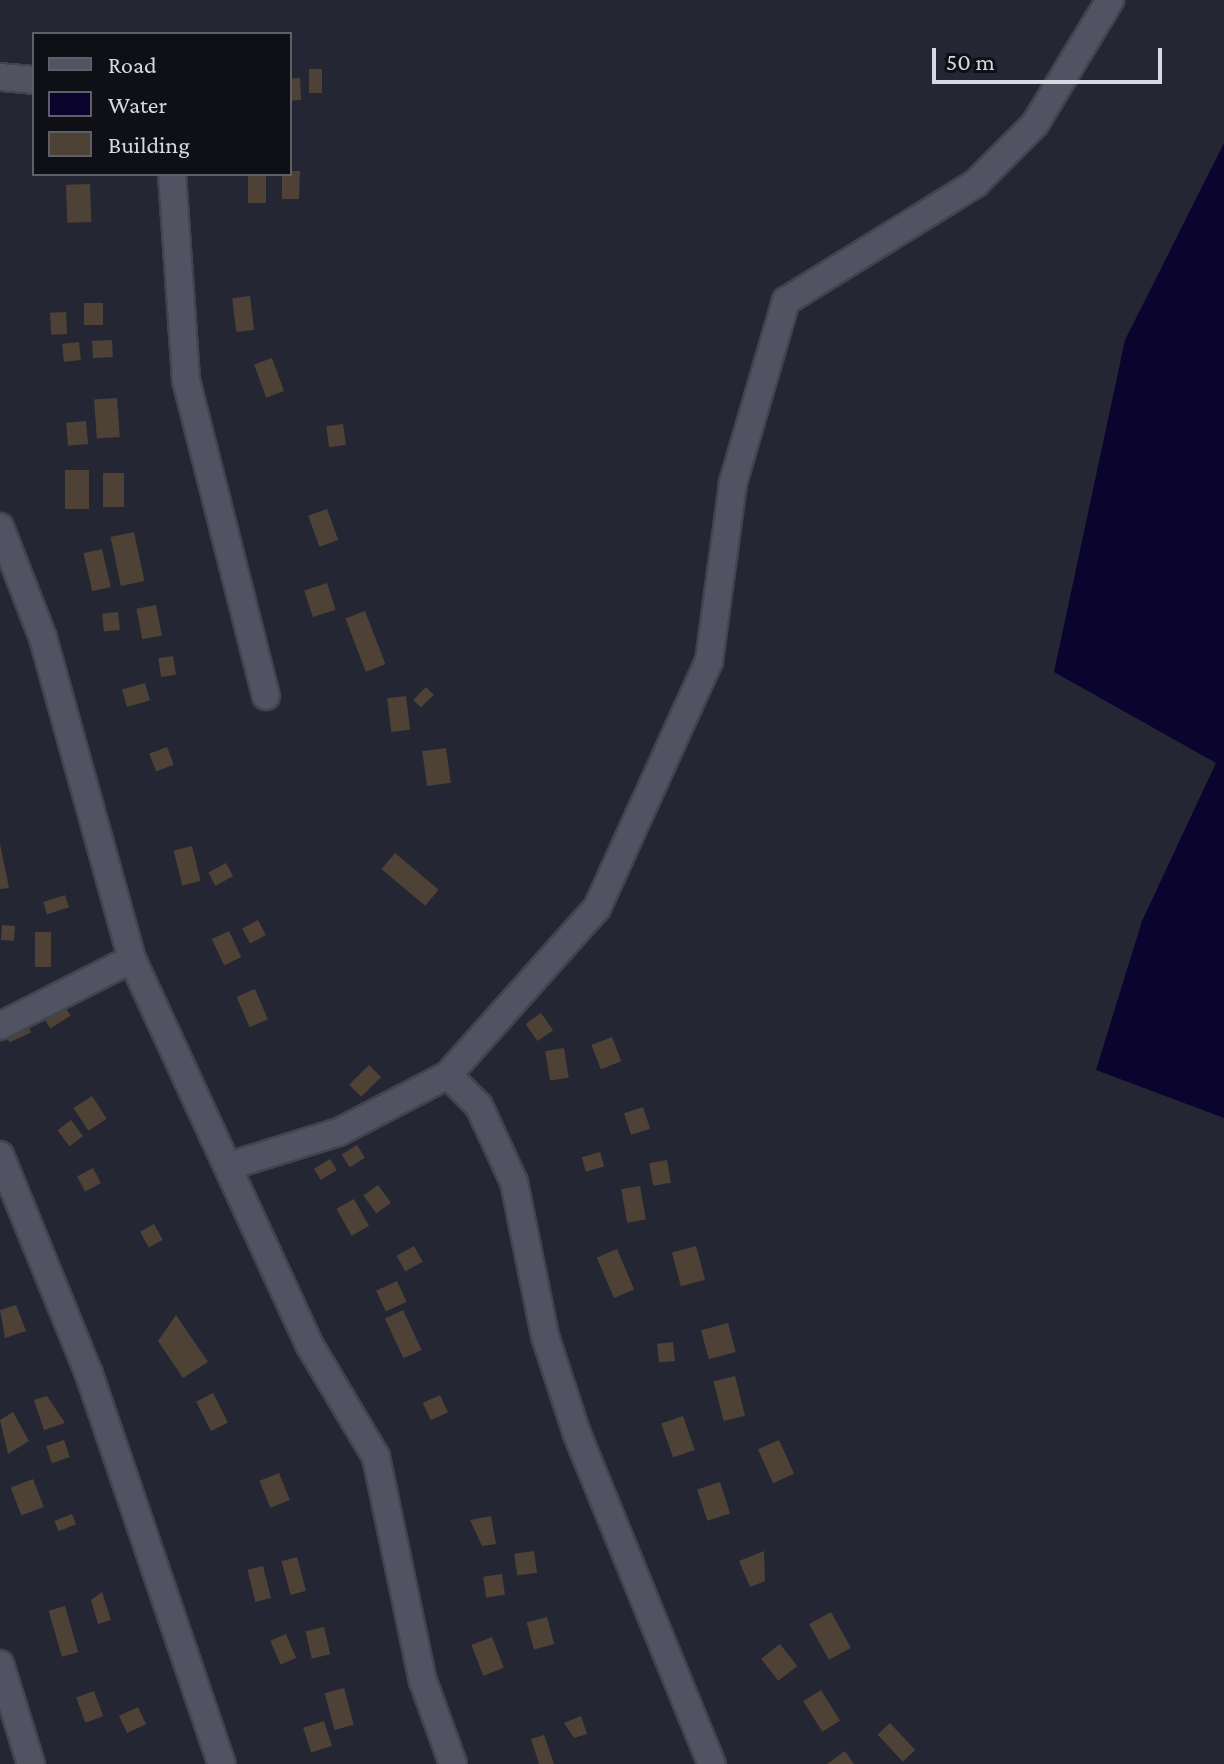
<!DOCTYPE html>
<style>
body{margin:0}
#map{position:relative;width:1224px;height:1764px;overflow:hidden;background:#252634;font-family:"Crimson Pro",serif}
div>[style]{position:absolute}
.water>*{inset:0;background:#0b042f}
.building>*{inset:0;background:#4d4235;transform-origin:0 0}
.roads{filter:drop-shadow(2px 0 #42434e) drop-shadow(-2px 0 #42434e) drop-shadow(0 2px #42434e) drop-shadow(0 -2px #42434e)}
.street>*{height:26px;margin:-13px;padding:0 13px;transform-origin:13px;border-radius:13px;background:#515262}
span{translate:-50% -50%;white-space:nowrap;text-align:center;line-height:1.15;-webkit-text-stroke:7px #0f1016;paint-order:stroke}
.legend{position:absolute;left:32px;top:32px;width:260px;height:144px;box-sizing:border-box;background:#0f1016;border:2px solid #5f6067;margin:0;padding:10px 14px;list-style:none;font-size:24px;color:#d7d8e1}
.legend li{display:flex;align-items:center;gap:16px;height:40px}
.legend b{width:40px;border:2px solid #5f6067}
.scale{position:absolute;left:932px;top:48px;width:230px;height:36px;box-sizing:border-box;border:4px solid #d7d8e1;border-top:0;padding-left:10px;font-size:24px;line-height:28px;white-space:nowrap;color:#d7d8e1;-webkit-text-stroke:6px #0f1016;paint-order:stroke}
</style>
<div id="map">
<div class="water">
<div style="clip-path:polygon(1224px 143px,1224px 1118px,1096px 1070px,1142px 921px,1216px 763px,1054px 672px,1125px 340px)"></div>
</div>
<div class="building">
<div style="left:309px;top:69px;width:13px;height:24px"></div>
<div style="left:300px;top:78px;width:22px;height:10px;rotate:87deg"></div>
<div style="clip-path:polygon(290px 171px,300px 171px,299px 199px,282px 199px,282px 174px)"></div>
<div style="left:248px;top:174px;width:18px;height:29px"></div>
<div style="left:90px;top:184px;width:38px;height:24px;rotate:88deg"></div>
<div style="left:250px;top:296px;width:34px;height:18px;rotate:83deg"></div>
<div style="left:84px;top:303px;width:19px;height:22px"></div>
<div style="left:66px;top:312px;width:22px;height:16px;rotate:87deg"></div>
<div style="left:112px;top:340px;width:17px;height:20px;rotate:87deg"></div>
<div style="left:79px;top:342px;width:18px;height:17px;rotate:84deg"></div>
<div style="left:272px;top:358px;width:35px;height:19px;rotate:70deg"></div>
<div style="left:117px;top:398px;width:39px;height:23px;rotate:86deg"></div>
<div style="left:86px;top:421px;width:23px;height:20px;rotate:85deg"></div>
<div style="left:343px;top:424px;width:21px;height:17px;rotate:82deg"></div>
<div style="left:89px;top:470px;width:39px;height:24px;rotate:90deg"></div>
<div style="left:103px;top:473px;width:21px;height:34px"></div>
<div style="left:327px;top:509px;width:33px;height:20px;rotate:70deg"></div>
<div style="left:134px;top:532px;width:50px;height:24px;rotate:78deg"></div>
<div style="left:102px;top:549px;width:39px;height:19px;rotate:77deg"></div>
<div style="left:327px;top:583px;width:28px;height:24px;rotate:72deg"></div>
<div style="left:156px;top:605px;width:31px;height:20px;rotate:79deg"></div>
<div style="left:365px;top:611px;width:57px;height:21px;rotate:69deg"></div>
<div style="left:118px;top:612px;width:18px;height:16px;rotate:84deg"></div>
<div style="left:173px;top:656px;width:19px;height:15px;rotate:81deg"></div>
<div style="left:145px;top:683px;width:18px;height:24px;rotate:74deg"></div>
<div style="left:426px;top:687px;width:11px;height:18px;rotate:45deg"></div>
<div style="left:406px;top:696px;width:34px;height:19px;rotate:83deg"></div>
<div style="left:167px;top:747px;width:19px;height:19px;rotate:69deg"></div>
<div style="left:446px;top:748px;width:35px;height:24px;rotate:82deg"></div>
<div style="clip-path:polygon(0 844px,9px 888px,0 889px)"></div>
<div style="left:192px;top:846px;width:36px;height:19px;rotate:76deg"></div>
<div style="left:395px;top:853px;width:57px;height:21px;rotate:40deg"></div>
<div style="left:226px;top:863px;width:15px;height:20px;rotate:62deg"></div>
<div style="left:65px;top:895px;width:13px;height:23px;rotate:72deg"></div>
<div style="left:258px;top:920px;width:17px;height:18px;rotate:62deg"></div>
<div style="left:2px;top:925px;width:13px;height:15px;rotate:4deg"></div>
<div style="left:229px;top:931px;width:29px;height:19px;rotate:65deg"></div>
<div style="left:35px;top:932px;width:16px;height:35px"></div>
<div style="left:255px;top:989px;width:33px;height:20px;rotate:67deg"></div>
<div style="left:59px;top:997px;width:22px;height:24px;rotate:58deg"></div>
<div style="left:541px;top:1013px;width:21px;height:19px;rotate:55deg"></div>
<div style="left:24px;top:1017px;width:17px;height:24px;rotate:65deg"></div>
<div style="left:612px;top:1037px;width:26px;height:22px;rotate:69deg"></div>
<div style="left:564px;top:1048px;width:30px;height:19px;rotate:81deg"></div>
<div style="left:369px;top:1065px;width:17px;height:28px;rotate:45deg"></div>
<div style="left:92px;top:1096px;width:27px;height:22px;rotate:57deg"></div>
<div style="left:643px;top:1107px;width:23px;height:20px;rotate:72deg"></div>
<div style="left:71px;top:1120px;width:20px;height:17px;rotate:53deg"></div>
<div style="left:357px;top:1145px;width:15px;height:18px;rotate:58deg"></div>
<div style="left:600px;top:1152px;width:15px;height:19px;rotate:74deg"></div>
<div style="left:330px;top:1159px;width:13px;height:19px;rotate:58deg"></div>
<div style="left:667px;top:1160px;width:23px;height:18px;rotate:80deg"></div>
<div style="left:93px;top:1168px;width:17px;height:18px;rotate:62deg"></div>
<div style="left:378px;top:1185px;width:22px;height:18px;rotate:54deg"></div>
<div style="left:640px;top:1186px;width:34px;height:19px;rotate:80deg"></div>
<div style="left:354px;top:1199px;width:31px;height:20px;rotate:61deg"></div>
<div style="left:154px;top:1224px;width:18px;height:16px;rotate:61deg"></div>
<div style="left:414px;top:1246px;width:18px;height:20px;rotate:61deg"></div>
<div style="left:696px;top:1246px;width:35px;height:25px;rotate:75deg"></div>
<div style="left:617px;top:1249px;width:44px;height:22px;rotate:67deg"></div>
<div style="left:397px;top:1281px;width:23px;height:23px;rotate:65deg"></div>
<div style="clip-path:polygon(16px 1305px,26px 1331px,5px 1338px,0 1310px)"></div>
<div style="left:403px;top:1310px;width:44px;height:20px;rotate:65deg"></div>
<div style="clip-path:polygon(176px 1315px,208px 1362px,183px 1378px,158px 1341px)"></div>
<div style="left:728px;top:1323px;width:30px;height:28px;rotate:75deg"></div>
<div style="left:673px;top:1342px;width:19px;height:16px;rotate:84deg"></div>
<div style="left:735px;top:1376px;width:41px;height:22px;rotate:76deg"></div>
<div style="left:213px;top:1393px;width:33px;height:19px;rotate:63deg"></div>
<div style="left:440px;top:1395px;width:19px;height:19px;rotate:65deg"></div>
<div style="clip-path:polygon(47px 1396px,65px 1423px,44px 1430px,34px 1400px)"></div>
<div style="clip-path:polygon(13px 1412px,29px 1441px,8px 1454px,0 1420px)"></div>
<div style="left:683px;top:1416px;width:36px;height:23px;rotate:71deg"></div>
<div style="left:64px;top:1440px;width:18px;height:19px;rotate:71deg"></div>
<div style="left:779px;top:1440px;width:37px;height:23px;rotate:66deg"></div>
<div style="left:279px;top:1473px;width:29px;height:21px;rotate:68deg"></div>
<div style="left:33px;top:1479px;width:30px;height:24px;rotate:69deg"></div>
<div style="left:720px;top:1482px;width:33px;height:24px;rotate:72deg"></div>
<div style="left:72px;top:1514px;width:11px;height:19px;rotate:68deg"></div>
<div style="clip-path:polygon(491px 1516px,496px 1544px,482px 1546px,470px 1520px)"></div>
<div style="left:534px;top:1551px;width:22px;height:20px;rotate:82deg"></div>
<div style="clip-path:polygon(764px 1551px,765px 1581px,750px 1587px,739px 1561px)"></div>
<div style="left:297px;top:1557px;width:35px;height:16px;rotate:75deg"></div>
<div style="left:263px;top:1566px;width:33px;height:16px;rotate:76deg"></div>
<div style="left:502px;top:1574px;width:21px;height:19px;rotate:82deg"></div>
<div style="clip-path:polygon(102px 1592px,111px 1620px,98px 1624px,91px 1600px)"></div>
<div style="left:65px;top:1606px;width:48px;height:17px;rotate:74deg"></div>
<div style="left:831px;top:1612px;width:41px;height:25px;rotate:61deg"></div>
<div style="left:547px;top:1617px;width:28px;height:21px;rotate:75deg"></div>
<div style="left:324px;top:1627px;width:28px;height:19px;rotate:77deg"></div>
<div style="left:286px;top:1634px;width:26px;height:17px;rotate:67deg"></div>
<div style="left:492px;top:1637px;width:33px;height:22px;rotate:69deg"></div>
<div style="left:780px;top:1644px;width:28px;height:24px;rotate:52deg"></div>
<div style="left:344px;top:1688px;width:38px;height:20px;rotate:75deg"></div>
<div style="left:821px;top:1690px;width:36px;height:21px;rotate:58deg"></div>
<div style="left:94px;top:1691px;width:27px;height:19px;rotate:70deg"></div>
<div style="left:138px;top:1707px;width:19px;height:21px;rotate:65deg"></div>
<div style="clip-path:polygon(581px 1716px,587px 1734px,574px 1738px,564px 1723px)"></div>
<div style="left:324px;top:1721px;width:26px;height:22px;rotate:72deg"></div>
<div style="left:890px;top:1723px;width:37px;height:17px;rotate:47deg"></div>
<div style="clip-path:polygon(544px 1735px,554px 1764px,539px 1764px,531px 1739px)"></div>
<div style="clip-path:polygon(845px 1751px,854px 1764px,827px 1764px)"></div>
</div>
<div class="roads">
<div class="street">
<div style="left:0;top:77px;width:34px;rotate:5deg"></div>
<div style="left:172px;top:174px;width:206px;rotate:86.1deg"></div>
<div style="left:186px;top:380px;width:326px;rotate:75.8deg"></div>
<div style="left:0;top:527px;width:119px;rotate:68.8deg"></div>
<div style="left:43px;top:638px;width:333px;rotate:74.5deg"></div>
<div style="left:132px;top:959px;width:424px;rotate:65.3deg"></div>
<div style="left:309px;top:1344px;width:131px;rotate:59.3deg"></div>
<div style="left:376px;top:1457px;width:229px;rotate:78.2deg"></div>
<div style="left:423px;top:1681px;width:88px;rotate:70.1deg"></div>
<div style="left:0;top:1026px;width:148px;rotate:-26.9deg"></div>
<div style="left:448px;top:1075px;width:224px;rotate:-48.3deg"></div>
<div style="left:597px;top:908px;width:271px;rotate:-65.6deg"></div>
<div style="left:709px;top:661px;width:180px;rotate:-82.3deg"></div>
<div style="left:733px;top:483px;width:190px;rotate:-73.8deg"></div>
<div style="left:786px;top:301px;width:224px;rotate:-31.8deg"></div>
<div style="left:976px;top:183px;width:83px;rotate:-45deg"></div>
<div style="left:1035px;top:124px;width:145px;rotate:-58.8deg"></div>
<div style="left:0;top:1155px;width:236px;rotate:67.9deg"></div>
<div style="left:89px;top:1374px;width:412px;rotate:71.2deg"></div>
<div style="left:229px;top:1166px;width:115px;rotate:-17.2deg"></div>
<div style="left:339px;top:1132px;width:123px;rotate:-27.6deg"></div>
<div style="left:448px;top:1075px;width:44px;rotate:45deg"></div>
<div style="left:479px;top:1106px;width:84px;rotate:65.3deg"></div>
<div style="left:514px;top:1182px;width:157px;rotate:78.6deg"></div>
<div style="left:545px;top:1336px;width:103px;rotate:71.9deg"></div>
<div style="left:577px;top:1434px;width:357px;rotate:67.8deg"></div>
<div style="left:0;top:1664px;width:105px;rotate:72.8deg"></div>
</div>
</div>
<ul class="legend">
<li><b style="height:10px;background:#515262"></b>Road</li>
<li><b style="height:22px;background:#0b042f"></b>Water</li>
<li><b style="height:22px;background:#4d4235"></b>Building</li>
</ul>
<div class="scale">50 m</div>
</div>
